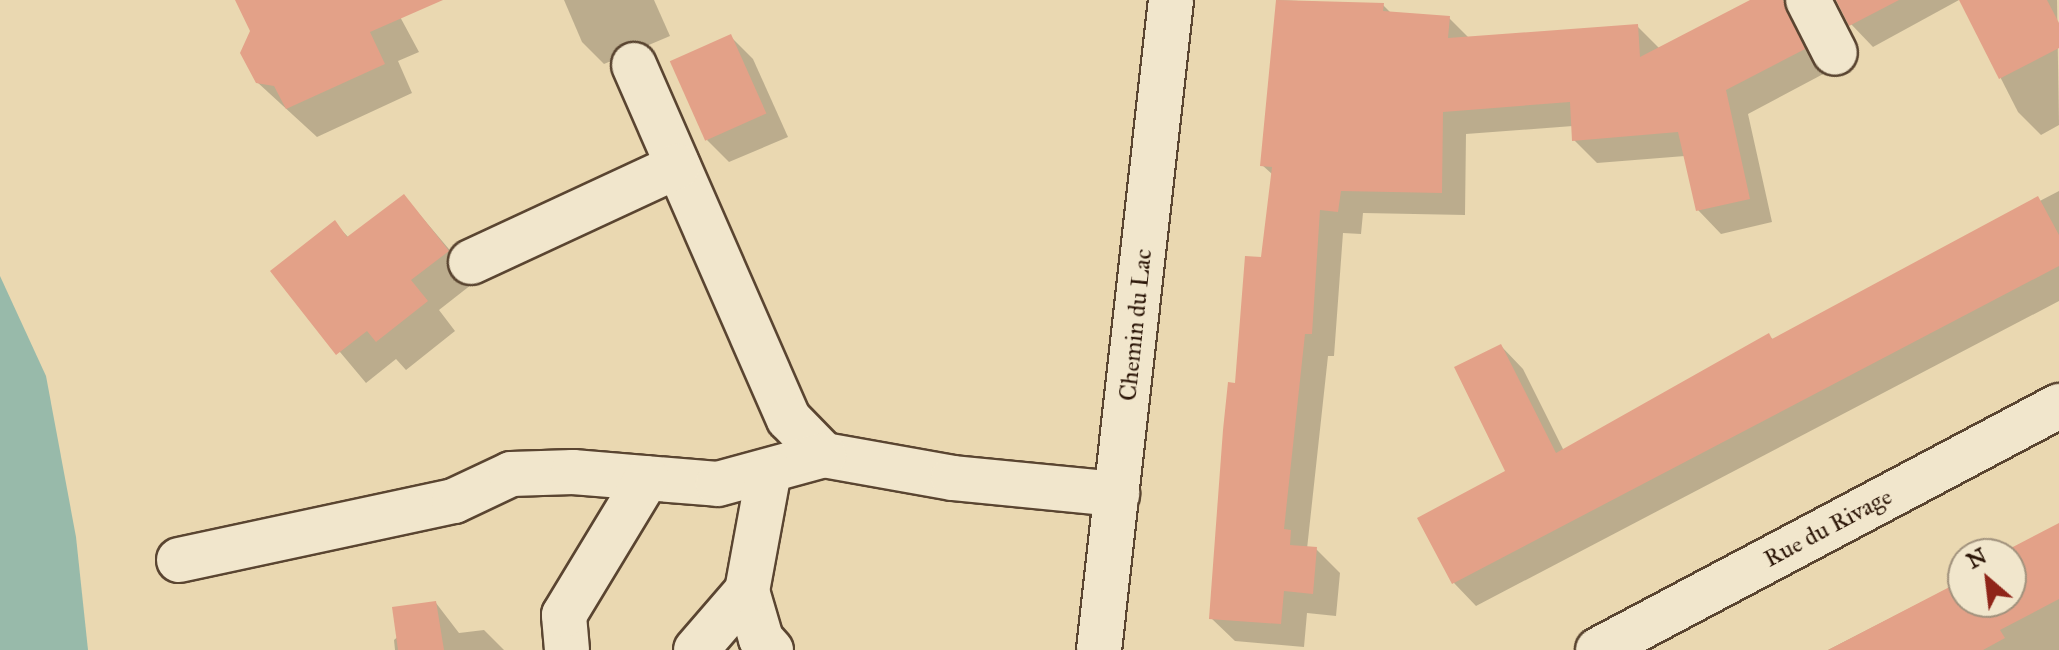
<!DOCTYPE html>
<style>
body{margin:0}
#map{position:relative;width:2059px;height:650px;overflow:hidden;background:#ead8b1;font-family:"IM FELL Great Primer",serif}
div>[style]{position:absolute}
.water>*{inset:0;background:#98baaa}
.shadow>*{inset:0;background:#0003}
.building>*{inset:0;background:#e3a188;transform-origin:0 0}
.roads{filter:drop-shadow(2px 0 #5a4531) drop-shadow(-2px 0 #5a4531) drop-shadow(0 2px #5a4531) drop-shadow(0 -2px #5a4531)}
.minor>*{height:44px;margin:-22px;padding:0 22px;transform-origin:22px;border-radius:22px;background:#f1e6cc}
span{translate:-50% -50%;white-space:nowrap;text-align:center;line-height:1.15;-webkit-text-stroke:6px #f1e6cc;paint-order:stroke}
.street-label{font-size:24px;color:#2a1406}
.north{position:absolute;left:1947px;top:538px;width:80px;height:80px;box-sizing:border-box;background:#f1e6cc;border:2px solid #a1927d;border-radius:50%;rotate:332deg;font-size:22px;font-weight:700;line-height:32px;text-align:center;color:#2a1406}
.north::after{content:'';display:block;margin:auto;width:28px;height:36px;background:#8f2418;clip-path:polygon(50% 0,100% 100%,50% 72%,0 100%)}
</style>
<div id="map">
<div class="water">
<div style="clip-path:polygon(0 276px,46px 376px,76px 537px,88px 650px,0 650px)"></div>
</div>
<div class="shadow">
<div style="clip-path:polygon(246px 0,391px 0,419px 52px,398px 61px,412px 93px,317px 137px,257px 82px)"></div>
<div style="clip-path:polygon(564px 0,654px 0,670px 36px,604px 64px,582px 42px)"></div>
<div style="clip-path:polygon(1278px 0,1383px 5px,1392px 14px,1449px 18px,1470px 39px,1637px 26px,1660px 49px,1753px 0,1828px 0,1827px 72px,1748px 114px,1772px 222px,1721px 234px,1698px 210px,1685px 156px,1597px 163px,1574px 140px,1573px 126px,1466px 134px,1465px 215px,1363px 213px,1361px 234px,1343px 233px,1334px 356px,1328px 356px,1307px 549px,1316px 549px,1340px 573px,1336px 616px,1307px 613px,1304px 647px,1235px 641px,1211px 618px,1237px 386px,1263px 259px,1273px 175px,1262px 165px)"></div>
<div style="clip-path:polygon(1838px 0,1959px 0,1873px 47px,1850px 23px)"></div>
<div style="clip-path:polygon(1961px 0,2057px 0,2059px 125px,2041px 135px,2018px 112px)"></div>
<div style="clip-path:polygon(730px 36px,753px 59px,788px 137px,729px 162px,707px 140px)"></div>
<div style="clip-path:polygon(2059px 191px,2059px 301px,1476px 606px,1454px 583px,1420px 519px,1508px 472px,1501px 346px,1523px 369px,1564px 451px,1769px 336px,1774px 340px)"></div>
<div style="clip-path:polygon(404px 196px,476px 281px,439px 310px,455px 331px,406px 370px,396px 359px,366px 383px,272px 271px,335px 223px,349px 238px)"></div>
<div style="clip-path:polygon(2059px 526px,2059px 650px,1828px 650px,1963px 581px,1963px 602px,2011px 602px)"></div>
<div style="clip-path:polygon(436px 603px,459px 633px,484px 630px,504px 650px,395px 650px,394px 640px)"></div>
</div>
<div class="building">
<div style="clip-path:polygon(235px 0,443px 0,370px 32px,385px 64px,286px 109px,274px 86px,256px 83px,240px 53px,250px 31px)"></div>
<div style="clip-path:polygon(1276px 0,1384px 3px,1383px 11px,1450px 16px,1448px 38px,1638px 24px,1640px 57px,1750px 0,1783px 0,1805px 49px,1726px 90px,1750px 199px,1696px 211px,1678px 132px,1572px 141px,1570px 102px,1443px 112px,1442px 193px,1341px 191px,1338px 212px,1320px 210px,1312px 334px,1305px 334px,1284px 529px,1291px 530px,1290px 545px,1317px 547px,1313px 594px,1284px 591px,1281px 624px,1209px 619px,1223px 430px,1228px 382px,1235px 383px,1245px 256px,1261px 257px,1272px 167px,1260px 166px)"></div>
<div style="clip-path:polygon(1836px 0,1899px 0,1849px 26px)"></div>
<div style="clip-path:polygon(1959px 0,2047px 0,2059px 23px,2059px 48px,1999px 79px)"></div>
<div style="left:731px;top:34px;width:87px;height:67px;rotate:66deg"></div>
<div style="clip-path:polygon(404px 194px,449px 251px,411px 280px,428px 301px,376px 342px,367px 331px,336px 355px,270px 271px,335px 220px,347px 237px)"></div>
<div style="clip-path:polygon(2038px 196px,2059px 235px,2059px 266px,1452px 584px,1417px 518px,1505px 471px,1454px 367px,1501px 344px,1556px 453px,1769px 333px,1772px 339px)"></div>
<div style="clip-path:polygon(2059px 523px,2059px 599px,2000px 630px,2005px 638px,1983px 650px,1828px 650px,1963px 580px,1963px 602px,2011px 602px,2009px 549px)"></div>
<div style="clip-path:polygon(436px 601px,444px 650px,398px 650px,392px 607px)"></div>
</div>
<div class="roads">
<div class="minor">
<div style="left:1808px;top:0;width:59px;rotate:63deg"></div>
<div style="left:634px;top:65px;width:386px;rotate:66.4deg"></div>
<div style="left:789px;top:419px;width:50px;rotate:45.8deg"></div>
<div style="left:824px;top:455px;width:131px;rotate:10.1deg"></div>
<div style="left:953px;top:478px;width:165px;rotate:5.6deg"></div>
<div style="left:471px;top:262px;width:228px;rotate:-24.9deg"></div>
<div style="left:179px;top:560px;width:281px;rotate:-12.1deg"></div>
<div style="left:454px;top:501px;width:63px;rotate:-25.3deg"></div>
<div style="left:511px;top:474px;width:62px;rotate:-1.8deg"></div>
<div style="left:573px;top:472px;width:145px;rotate:4.7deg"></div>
<div style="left:718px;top:484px;width:110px;rotate:-15.3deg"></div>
<div style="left:747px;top:591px;width:50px;rotate:73.7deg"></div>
<div style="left:761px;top:639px;width:15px;rotate:48deg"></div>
<div style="left:567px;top:650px;width:35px;rotate:-95deg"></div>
<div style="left:564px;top:615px;width:160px;rotate:-58.8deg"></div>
<div style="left:696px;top:650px;width:78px;rotate:-49.2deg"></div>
<div style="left:747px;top:591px;width:122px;rotate:-79.6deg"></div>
<div style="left:1099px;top:650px;width:654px;rotate:-83.68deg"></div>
<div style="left:1598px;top:650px;width:522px;rotate:-27.89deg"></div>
</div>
</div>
<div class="street-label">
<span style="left:1136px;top:325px;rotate:-84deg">Chemin du Lac</span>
<span style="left:1828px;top:528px;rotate:-28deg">Rue du Rivage</span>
</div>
<div class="north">N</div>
</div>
